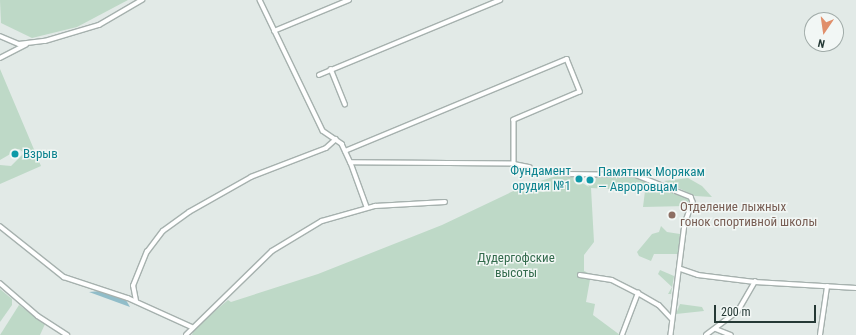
<!DOCTYPE html>
<meta charset="utf-8">
<style>
body{margin:0}
#map{position:relative;width:856px;height:335px;overflow:hidden;background:#e2eae7;font-family:"Roboto Condensed",sans-serif}
div>[style]{position:absolute}
.green>*{inset:0;background:#bed9c7}
.water>*{inset:0;background:#91bdc9}
.roads{filter:drop-shadow(1px 0 #a6b1ae) drop-shadow(-1px 0 #a6b1ae) drop-shadow(0 1px #a6b1ae) drop-shadow(0 -1px #a6b1ae)}
.minor>*{height:3.5px;margin:-1.75px;padding:0 1.75px;transform-origin:1.75px;border-radius:1.75px;background:#fff}
.dots>*{width:11px;height:11px;translate:-50% -50%;box-sizing:border-box;border:2px solid #f2f7f5;border-radius:50%}
span{translate:-50% -50%;white-space:nowrap;text-align:center;line-height:1.15;-webkit-text-stroke:3px #f2f7f5;paint-order:stroke}
.culture-label{font-size:13px;color:#0d838f}
.left{translate:0 -50%;text-align:left}
.right{translate:-100% -50%;text-align:right}
.education-label{font-size:13px;color:#785e54}
.park-label{font-size:13px;color:#346b4d}
.north{position:absolute;left:804px;top:12px;width:40px;height:40px;box-sizing:border-box;background:#f2f7f5;border:1px solid #a0aba8;border-radius:50%;rotate:193deg;font-size:11px;font-weight:700;line-height:16px;text-align:center;color:#253935}
.north::after{content:'';display:block;margin:auto;width:14px;height:18px;background:#e08f6b;clip-path:polygon(50% 0,100% 100%,50% 72%,0 100%)}
.scale{position:absolute;left:714px;top:305px;width:102px;height:18px;box-sizing:border-box;border:2px solid #253935;border-top:0;padding-left:5px;font-size:12px;line-height:14px;white-space:nowrap;color:#253935;-webkit-text-stroke:3px #f2f7f5;paint-order:stroke}
</style>
<div id="map">
<div class="green">
<div style="clip-path:polygon(0 0,128px 0,77px 27px,32px 38px,1px 23px)"></div>
<div style="clip-path:polygon(0 69px,41px 166px,0 184px,0 165px,11px 166px,24px 153px,19px 149px,0 160px)"></div>
<div style="clip-path:polygon(566px 173px,589px 187px,586px 183px,595px 183px,596px 177px,605px 174px,645px 177px,690px 199px,686px 206px,643px 207px,645px 191px,591px 188px,594px 242px,584px 255px,584px 271px,591px 274px,586px 302px,595px 304px,593px 315px,620px 335px,192px 335px,194px 329px,228px 300px,231px 302px,318px 274px,442px 225px,524px 186px)"></div>
<div style="clip-path:polygon(688px 178px,702px 186px,712px 197px,695px 196px,664px 181px)"></div>
<div style="clip-path:polygon(661px 226px,667px 232px,680px 234px,679px 254px,654px 254px,651px 261px,639px 256px,637px 252px,652px 234px,659px 232px)"></div>
<div style="clip-path:polygon(660px 270px,674px 276px,671px 294px,668px 294px,672px 287px,658px 274px)"></div>
<div style="clip-path:polygon(0 289px,12px 299px,12px 305px,0 322px)"></div>
<div style="clip-path:polygon(680px 304px,702px 307px,704px 311px,676px 314px)"></div>
<div style="clip-path:polygon(19px 305px,45px 324px,40px 335px,0 335px)"></div>
</div>
<div class="water">
<div style="clip-path:polygon(100px 291px,126px 300px,130px 307px,89px 292px)"></div>
</div>
<div class="roads">
<div class="minor">
<div style="left:260px;top:0;width:145px;rotate:64.3deg"></div>
<div style="left:323px;top:131px;width:23px;rotate:34deg"></div>
<div style="left:342px;top:144px;width:21px;rotate:65deg"></div>
<div style="left:351px;top:163px;width:47px;rotate:70deg"></div>
<div style="left:274px;top:31px;width:81px;rotate:-22.5deg"></div>
<div style="left:0;top:36px;width:21px;rotate:23deg"></div>
<div style="left:19px;top:44px;width:26px;rotate:-7deg"></div>
<div style="left:45px;top:41px;width:56px;rotate:-16.5deg"></div>
<div style="left:99px;top:25px;width:50px;rotate:-30.2deg"></div>
<div style="left:0;top:58px;width:29px;rotate:-27deg"></div>
<div style="left:331px;top:69px;width:38px;rotate:68deg"></div>
<div style="left:319px;top:75px;width:196px;rotate:-22.5deg"></div>
<div style="left:345px;top:151px;width:240px;rotate:-22.5deg"></div>
<div style="left:567px;top:59px;width:35px;rotate:68deg"></div>
<div style="left:580px;top:92px;width:72px;rotate:157deg"></div>
<div style="left:514px;top:120px;width:44px;rotate:90deg"></div>
<div style="left:514px;top:164px;width:163px;rotate:-179.6deg"></div>
<div style="left:514px;top:164px;width:16px;rotate:11deg"></div>
<div style="left:565px;top:174px;width:71px;rotate:0.8deg"></div>
<div style="left:636px;top:175px;width:59px;rotate:21.8deg"></div>
<div style="left:691px;top:197px;width:5px;rotate:68deg"></div>
<div style="left:693px;top:202px;width:23px;rotate:110deg"></div>
<div style="left:685px;top:224px;width:112px;rotate:97.2deg"></div>
<div style="left:0;top:226px;width:82px;rotate:38.6deg"></div>
<div style="left:64px;top:277px;width:67px;rotate:18.2deg"></div>
<div style="left:128px;top:298px;width:70px;rotate:24.4deg"></div>
<div style="left:681px;top:269px;width:18px;rotate:19deg"></div>
<div style="left:698px;top:275px;width:57px;rotate:7deg"></div>
<div style="left:755px;top:282px;width:101px;rotate:3.4deg"></div>
<div style="left:580px;top:275px;width:32px;rotate:9deg"></div>
<div style="left:612px;top:280px;width:29px;rotate:27deg"></div>
<div style="left:638px;top:293px;width:24px;rotate:30deg"></div>
<div style="left:659px;top:305px;width:18px;rotate:47deg"></div>
<div style="left:0;top:283px;width:50px;rotate:41deg"></div>
<div style="left:38px;top:316px;width:35px;rotate:33deg"></div>
<div style="left:136px;top:301px;width:15px;rotate:-101deg"></div>
<div style="left:133px;top:286px;width:37px;rotate:-68deg"></div>
<div style="left:147px;top:252px;width:26px;rotate:-53deg"></div>
<div style="left:163px;top:231px;width:32px;rotate:-36deg"></div>
<div style="left:189px;top:212px;width:71px;rotate:-29.4deg"></div>
<div style="left:251px;top:177px;width:80px;rotate:-21.1deg"></div>
<div style="left:326px;top:148px;width:13px;rotate:-42deg"></div>
<div style="left:716px;top:329px;width:16px;rotate:22deg"></div>
<div style="left:186px;top:335px;width:120px;rotate:-44.3deg"></div>
<div style="left:272px;top:251px;width:58px;rotate:-31deg"></div>
<div style="left:322px;top:221px;width:55px;rotate:-15.8deg"></div>
<div style="left:375px;top:206px;width:70px;rotate:-3.3deg"></div>
<div style="left:622px;top:335px;width:45px;rotate:-69.1deg"></div>
<div style="left:706px;top:335px;width:40px;rotate:-37deg"></div>
<div style="left:738px;top:311px;width:34px;rotate:-60deg"></div>
<div style="left:820px;top:335px;width:49px;rotate:-81.7deg"></div>
</div>
</div>
<div class="dots">
<div style="left:15px;top:154px;background:#0f9aa8"></div>
<div style="left:579px;top:179px;background:#0f9aa8"></div>
<div style="left:590px;top:180px;background:#0f9aa8"></div>
<div style="left:672px;top:215px;background:#8d6e63"></div>
</div>
<div class="culture-label">
<span class="left" style="left:23px;top:154px">Взрыв</span>
<span class="right" style="left:571px;top:179px">Фундамент<br>орудия №1</span>
<span class="left" style="left:598px;top:180px">Памятник Морякам<br>— Авроровцам</span>
</div>
<div class="education-label">
<span class="left" style="left:680px;top:215px">Отделение лыжных<br>гонок спортивной школы</span>
</div>
<div class="park-label">
<span style="left:516px;top:266px">Дудергофские<br>высоты</span>
</div>
<div class="north">N</div>
<div class="scale">200 m</div>
</div>
